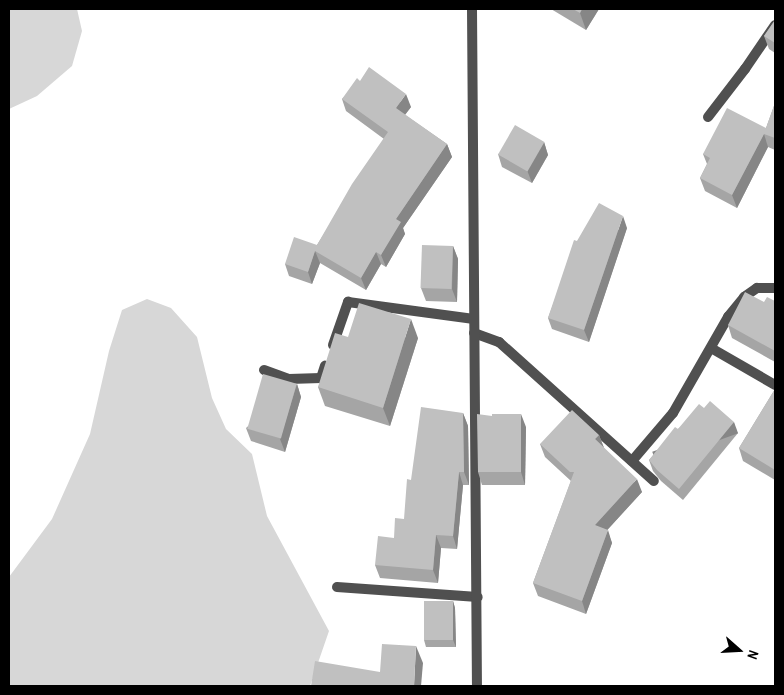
<!DOCTYPE html>
<style>
body{margin:0}
#map{position:relative;width:784px;height:695px;overflow:hidden;background:#fff;font-family:"Archivo Narrow",sans-serif}
div>[style]{position:absolute}
.green>*{inset:0;background:#d7d7d7}
.service>*{height:10px;margin:-5px;padding:0 5px;transform-origin:5px;border-radius:5px;background:#505050}
.minor>*{height:10px;margin:-5px;padding:0 5px;transform-origin:5px;border-radius:5px;background:#505050}
.wall>*{inset:0;background:#a5a5a5}
.shaded-wall>*{inset:0;background:#868686;transform-origin:0 0}
.building>*{inset:0;background:#c0c0c0;transform-origin:0 0}
span{translate:-50% -50%;white-space:nowrap;text-align:center;line-height:1.15;-webkit-text-stroke:4px #fff;paint-order:stroke}
.frame{position:absolute;inset:0;border:10px solid #000;pointer-events:none}
.north{position:absolute;left:714px;top:625px;width:50px;height:50px;-webkit-text-stroke:4px #fff;paint-order:stroke;rotate:109deg;font-size:14px;font-weight:700;line-height:20px;text-align:center;color:#000}
.north::after{content:'';display:block;margin:auto;width:18px;height:22px;background:#000;clip-path:polygon(50% 0,100% 100%,50% 72%,0 100%)}
</style>
<div id="map">
<div class="green">
<div style="clip-path:polygon(9px 9px,77px 9px,82px 31px,72px 66px,37px 96px,9px 109px)"></div>
<div style="clip-path:polygon(147px 299px,171px 308px,197px 337px,212px 398px,226px 429px,252px 454px,267px 516px,329px 631px,310px 686px,9px 686px,9px 577px,52px 519px,90px 434px,109px 351px,122px 310px)"></div>
</div>
<div class="service">
<div style="left:708px;top:117px;width:61px;rotate:-52.4deg"></div>
<div style="left:745px;top:69px;width:53px;rotate:-55.7deg"></div>
<div style="left:474px;top:333px;width:27px;rotate:20deg"></div>
<div style="left:499px;top:342px;width:208px;rotate:41.9deg"></div>
<div style="left:333px;top:345px;width:46px;rotate:-70.8deg"></div>
<div style="left:348px;top:302px;width:127px;rotate:7.7deg"></div>
<div style="left:264px;top:370px;width:27px;rotate:20deg"></div>
<div style="left:289px;top:379px;width:32px;rotate:-2deg"></div>
<div style="left:321px;top:378px;width:13px;rotate:-72deg"></div>
<div style="left:337px;top:587px;width:141px;rotate:4.1deg"></div>
</div>
<div class="minor">
<div style="left:472px;top:9px;width:677px;rotate:89.58deg"></div>
<div style="left:711px;top:348px;width:74px;rotate:30deg"></div>
<div style="left:632px;top:461px;width:63px;rotate:-49.5deg"></div>
<div style="left:673px;top:413px;width:111px;rotate:-60.2deg"></div>
<div style="left:728px;top:317px;width:26px;rotate:-51deg"></div>
<div style="left:744px;top:297px;width:16px;rotate:-35deg"></div>
<div style="left:757px;top:288px;width:18px"></div>
</div>
<div class="wall">
<div style="clip-path:polygon(551px 9px,599px 9px,586px 30px)"></div>
<div style="clip-path:polygon(775px 20px,775px 53px,769px 49px,764px 36px)"></div>
<div style="clip-path:polygon(360px 81px,411px 107px,405px 115px,447px 144px,452px 157px,403px 228px,405px 234px,386px 267px,381px 264px,366px 290px,320px 263px,312px 284px,289px 276px,285px 264px,317px 245px,384px 139px,346px 111px,342px 99px)"></div>
<div style="clip-path:polygon(775px 103px,775px 150px,768px 147px,737px 208px,705px 191px,700px 178px,707px 164px,703px 154px,766px 128px)"></div>
<div style="clip-path:polygon(544px 142px,548px 155px,532px 183px,502px 167px,498px 154px)"></div>
<div style="clip-path:polygon(627px 228px,589px 342px,552px 329px,548px 318px,577px 241px)"></div>
<div style="clip-path:polygon(453px 246px,458px 259px,457px 302px,426px 301px,421px 288px)"></div>
<div style="clip-path:polygon(775px 301px,775px 362px,732px 338px,728px 325px,764px 302px)"></div>
<div style="clip-path:polygon(348px 337px,418px 338px,390px 426px,325px 406px,318px 387px)"></div>
<div style="clip-path:polygon(297px 384px,301px 397px,285px 452px,251px 441px,246px 428px)"></div>
<div style="clip-path:polygon(775px 389px,775px 480px,743px 461px,739px 448px)"></div>
<div style="clip-path:polygon(704px 408px,738px 433px,683px 500px,661px 481px,653px 471px,649px 460px,678px 429px)"></div>
<div style="clip-path:polygon(463px 413px,468px 426px,469px 485px,463px 485px,457px 549px,441px 548px,438px 583px,380px 578px,375px 565px,394px 538px)"></div>
<div style="clip-path:polygon(526px 427px,525px 485px,482px 485px,478px 472px)"></div>
<div style="clip-path:polygon(599px 435px,604px 448px,642px 492px,607px 530px,612px 543px,586px 614px,538px 596px,533px 583px,571px 481px,545px 457px,540px 444px)"></div>
<div style="clip-path:polygon(453px 601px,455px 608px,456px 647px,426px 647px,424px 640px)"></div>
</div>
<div class="shaded-wall">
<div style="clip-path:polygon(582px 9px,599px 9px,586px 30px,580px 13px)"></div>
<div style="clip-path:polygon(406px 94px,411px 107px,400px 121px,396px 108px)"></div>
<div style="clip-path:polygon(764px 134px,768px 147px,737px 208px,732px 195px)"></div>
<div style="clip-path:polygon(544px 142px,548px 155px,532px 183px,527px 170px)"></div>
<div style="clip-path:polygon(447px 144px,452px 157px,403px 228px,405px 234px,386px 267px,381px 255px,396px 219px)"></div>
<div style="clip-path:polygon(623px 216px,627px 228px,589px 342px,584px 330px)"></div>
<div style="clip-path:polygon(453px 246px,458px 259px,457px 302px,452px 289px)"></div>
<div style="clip-path:polygon(315px 251px,320px 263px,312px 284px,308px 272px)"></div>
<div style="clip-path:polygon(376px 252px,381px 264px,366px 290px,361px 278px)"></div>
<div style="clip-path:polygon(411px 319px,418px 338px,390px 426px,383px 408px)"></div>
<div style="clip-path:polygon(297px 384px,301px 397px,285px 452px,280px 439px)"></div>
<div style="clip-path:polygon(463px 413px,468px 426px,469px 485px,464px 472px)"></div>
<div style="clip-path:polygon(521px 414px,526px 427px,525px 485px,521px 472px)"></div>
<div style="left:734px;top:422px;width:12px;height:87px;rotate:70deg"></div>
<div style="clip-path:polygon(599px 435px,604px 448px,595px 439px)"></div>
<div style="clip-path:polygon(459px 472px,463px 485px,457px 549px,453px 536px)"></div>
<div style="clip-path:polygon(637px 479px,642px 492px,600px 538px,595px 525px)"></div>
<div style="clip-path:polygon(608px 530px,612px 543px,586px 614px,582px 601px)"></div>
<div style="clip-path:polygon(436px 535px,441px 548px,438px 583px,433px 570px)"></div>
<div style="clip-path:polygon(453px 601px,455px 608px,456px 647px,453px 640px)"></div>
<div style="clip-path:polygon(416px 646px,423px 663px,421px 686px,414px 686px)"></div>
</div>
<div class="building">
<div style="clip-path:polygon(573px 9px,582px 9px,580px 13px)"></div>
<div style="clip-path:polygon(775px 20px,775px 43px,764px 36px)"></div>
<div style="clip-path:polygon(369px 67px,406px 94px,396px 108px,447px 144px,396px 219px,401px 222px,381px 255px,376px 252px,361px 278px,315px 251px,308px 272px,285px 264px,294px 237px,317px 245px,352px 184px,388px 132px,342px 99px,357px 78px,360px 81px)"></div>
<div style="clip-path:polygon(775px 103px,775px 138px,764px 134px,732px 195px,700px 178px,710px 158px,703px 154px,727px 108px,766px 128px)"></div>
<div style="left:515px;top:125px;width:34px;height:34px;rotate:30deg"></div>
<div style="clip-path:polygon(599px 203px,623px 216px,584px 330px,548px 318px,574px 240px,577px 241px)"></div>
<div style="left:422px;top:245px;width:31px;height:43px;rotate:2deg"></div>
<div style="clip-path:polygon(745px 292px,764px 302px,767px 297px,775px 301px,775px 351px,728px 325px)"></div>
<div style="clip-path:polygon(359px 303px,411px 319px,383px 408px,318px 387px,335px 333px,348px 337px)"></div>
<div style="left:263px;top:374px;width:35px;height:57px;rotate:16deg"></div>
<div style="clip-path:polygon(775px 389px,775px 470px,739px 448px)"></div>
<div style="clip-path:polygon(710px 401px,734px 422px,679px 489px,657px 470px,649px 460px,675px 427px,678px 429px,699px 404px,704px 408px)"></div>
<div style="clip-path:polygon(421px 407px,463px 413px,464px 472px,459px 472px,453px 536px,436px 535px,433px 570px,375px 565px,378px 536px,394px 538px,395px 518px,404px 519px,407px 479px,411px 480px)"></div>
<div style="clip-path:polygon(572px 410px,599px 435px,595px 439px,637px 479px,595px 525px,608px 530px,582px 601px,533px 583px,574px 472px,570px 472px,540px 444px)"></div>
<div style="clip-path:polygon(477px 414px,492px 416px,492px 414px,521px 414px,521px 472px,478px 472px)"></div>
<div style="left:453px;top:601px;width:39px;height:29px;rotate:90deg"></div>
<div style="clip-path:polygon(382px 644px,416px 646px,414px 686px,311px 686px,315px 661px,380px 672px)"></div>
</div>
<div class="frame"></div>
<div class="north">N</div>
</div>
